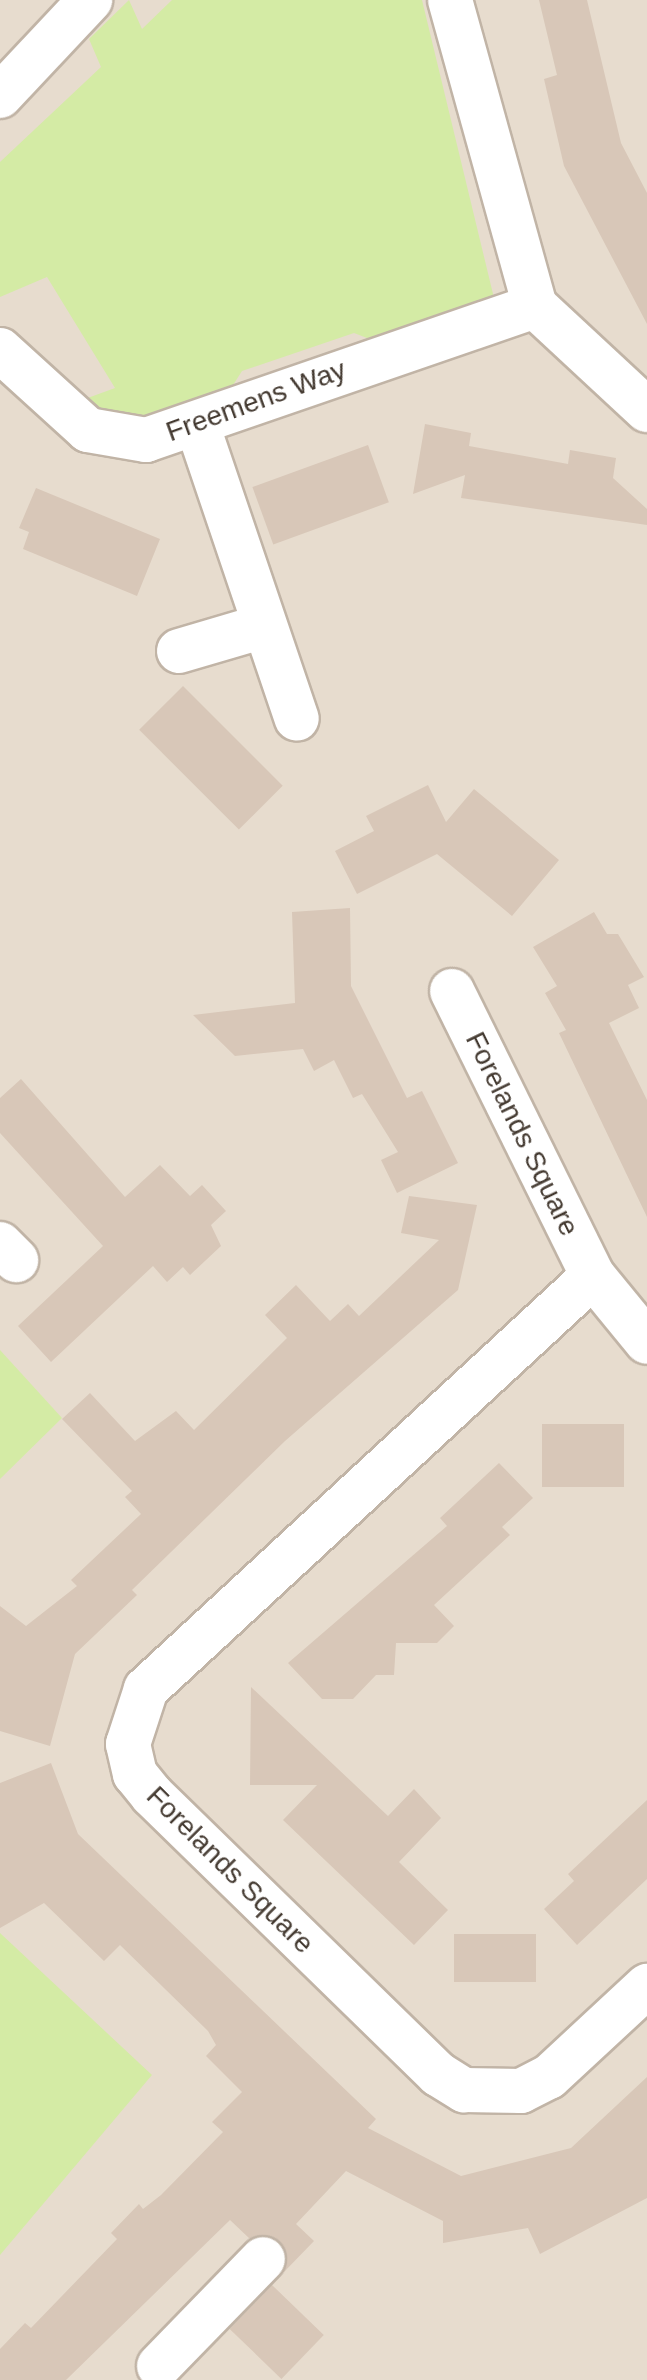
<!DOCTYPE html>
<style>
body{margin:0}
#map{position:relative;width:647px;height:2380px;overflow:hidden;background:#f2ebe1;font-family:Arial,sans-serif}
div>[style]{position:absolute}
.residential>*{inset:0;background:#e7dcce;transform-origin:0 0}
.green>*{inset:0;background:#d4eba5}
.building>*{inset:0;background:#d8c7b8;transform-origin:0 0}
.roads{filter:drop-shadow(2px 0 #c1b4a6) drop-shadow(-2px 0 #c1b4a6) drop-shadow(0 2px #c1b4a6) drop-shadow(0 -2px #c1b4a6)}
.street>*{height:44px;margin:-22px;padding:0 22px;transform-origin:22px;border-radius:22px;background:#fff}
span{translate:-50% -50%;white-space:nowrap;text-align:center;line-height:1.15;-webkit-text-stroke:7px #fff;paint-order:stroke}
.street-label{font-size:28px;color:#443a31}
</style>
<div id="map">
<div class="residential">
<div style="left:0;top:0;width:647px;height:2380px"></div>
</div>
<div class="green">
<div style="clip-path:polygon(129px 0,142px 29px,172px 0,422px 0,494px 298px,380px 343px,354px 333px,242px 371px,226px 396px,142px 427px,74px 403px,115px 388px,47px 277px,0 297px,0 162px,101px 67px,89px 39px)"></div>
<div style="clip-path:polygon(0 1350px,62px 1418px,0 1479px)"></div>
<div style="clip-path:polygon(0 1933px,152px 2075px,0 2255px)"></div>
</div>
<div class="building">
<div style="clip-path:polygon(539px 0,587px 0,621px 143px,647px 193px,647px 324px,564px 166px,544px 79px,557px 75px)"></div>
<div style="clip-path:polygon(425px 424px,471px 433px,469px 446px,519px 455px,568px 464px,570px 450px,616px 458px,613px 478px,647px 509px,647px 525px,461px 498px,465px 475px,413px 494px)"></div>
<div style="left:368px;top:445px;width:61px;height:123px;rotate:70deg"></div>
<div style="clip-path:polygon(36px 488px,160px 539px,137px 596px,23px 549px,29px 532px,19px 528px)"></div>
<div style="left:183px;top:686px;width:141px;height:62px;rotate:45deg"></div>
<div style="clip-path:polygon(428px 785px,446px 822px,474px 789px,559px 860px,512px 916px,437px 854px,357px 894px,335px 851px,374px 831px,366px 816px)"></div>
<div style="clip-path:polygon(350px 908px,351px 986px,407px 1098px,422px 1091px,458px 1163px,397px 1193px,381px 1160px,398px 1152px,362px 1094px,353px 1098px,334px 1060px,314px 1071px,303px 1049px,235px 1056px,193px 1015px,295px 1003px,292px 912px)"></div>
<div style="clip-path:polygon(594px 912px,607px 934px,618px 934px,644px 977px,628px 985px,639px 1008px,609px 1023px,647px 1100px,647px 1217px,559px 1033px,566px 1030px,545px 993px,557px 986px,533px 947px)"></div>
<div style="clip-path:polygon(21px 1079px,125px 1197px,160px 1165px,190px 1196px,202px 1185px,226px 1211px,211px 1225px,221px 1246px,190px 1275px,183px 1267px,167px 1282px,153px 1266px,51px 1362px,18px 1326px,103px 1246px,0 1133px,0 1098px)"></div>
<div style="clip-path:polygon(409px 1196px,477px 1205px,458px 1290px,285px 1441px,132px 1590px,137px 1595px,75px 1654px,50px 1746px,0 1731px,0 1606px,26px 1626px,77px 1586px,71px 1580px,141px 1514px,125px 1497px,132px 1491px,62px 1419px,90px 1393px,135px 1441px,176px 1411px,194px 1430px,287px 1338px,265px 1315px,296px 1285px,330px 1321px,348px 1304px,359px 1316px,439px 1240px,401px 1233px)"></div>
<div style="left:624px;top:1424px;width:63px;height:82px;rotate:90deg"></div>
<div style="clip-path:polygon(499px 1463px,533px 1498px,502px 1527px,510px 1535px,434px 1605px,454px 1626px,437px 1643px,396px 1643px,394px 1675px,376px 1675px,353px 1699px,322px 1699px,288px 1663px,447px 1526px,440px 1518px)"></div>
<div style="clip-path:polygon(251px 1687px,388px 1816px,414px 1789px,441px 1818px,399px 1862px,448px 1910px,414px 1945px,283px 1820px,317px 1785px,250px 1785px)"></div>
<div style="clip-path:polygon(51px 1763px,78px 1834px,376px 2119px,368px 2128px,461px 2176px,571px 2148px,647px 2077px,647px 2198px,540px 2254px,528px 2228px,443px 2243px,443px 2221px,346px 2171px,296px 2224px,314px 2241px,284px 2272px,280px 2241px,250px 2239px,230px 2220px,66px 2380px,0 2380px,0 2349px,25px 2323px,31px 2328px,117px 2239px,111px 2233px,139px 2204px,143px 2209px,161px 2195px,223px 2132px,212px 2122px,242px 2092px,206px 2056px,216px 2045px,208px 2031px,120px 1945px,104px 1961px,44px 1903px,0 1928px,0 1783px)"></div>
<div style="clip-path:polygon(647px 1800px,647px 1879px,577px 1945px,544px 1909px,574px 1881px,568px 1874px)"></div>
<div style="left:454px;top:1934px;width:82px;height:48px"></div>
<div style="left:272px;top:2285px;width:72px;height:61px;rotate:44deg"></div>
</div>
<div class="roads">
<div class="street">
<div style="left:450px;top:0;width:318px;rotate:74.5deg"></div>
<div style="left:535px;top:306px;width:153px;rotate:42.9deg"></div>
<div style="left:0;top:96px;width:132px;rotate:-46.8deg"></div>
<div style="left:0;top:350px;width:119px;rotate:42.3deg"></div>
<div style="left:88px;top:430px;width:59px;rotate:9.8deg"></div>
<div style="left:146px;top:440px;width:411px;rotate:-19deg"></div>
<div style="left:197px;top:424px;width:311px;rotate:71.3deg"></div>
<div style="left:179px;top:651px;width:89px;rotate:-16.4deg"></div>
<div style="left:452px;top:991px;width:318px;rotate:63.7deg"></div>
<div style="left:593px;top:1276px;width:85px;rotate:50.7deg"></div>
<div style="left:0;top:1244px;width:23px;rotate:45deg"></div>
<div style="left:593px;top:1276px;width:609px;rotate:137.26deg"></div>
<div style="left:146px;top:1689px;width:58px;rotate:108.1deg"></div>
<div style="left:128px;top:1744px;width:31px;rotate:77deg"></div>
<div style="left:135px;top:1774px;width:27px;rotate:51deg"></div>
<div style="left:152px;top:1795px;width:400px;rotate:44.3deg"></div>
<div style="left:438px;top:2074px;width:31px;rotate:32deg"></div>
<div style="left:464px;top:2090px;width:57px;rotate:1deg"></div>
<div style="left:521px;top:2091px;width:31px;rotate:-27deg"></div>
<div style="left:549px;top:2077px;width:134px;rotate:-42.9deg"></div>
<div style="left:159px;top:2366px;width:149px;rotate:-45.8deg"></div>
</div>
</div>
<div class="street-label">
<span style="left:256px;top:401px;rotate:-20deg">Freemens Way</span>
<span style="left:522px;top:1134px;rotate:64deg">Forelands Square</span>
<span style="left:230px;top:1870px;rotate:45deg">Forelands Square</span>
</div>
</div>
